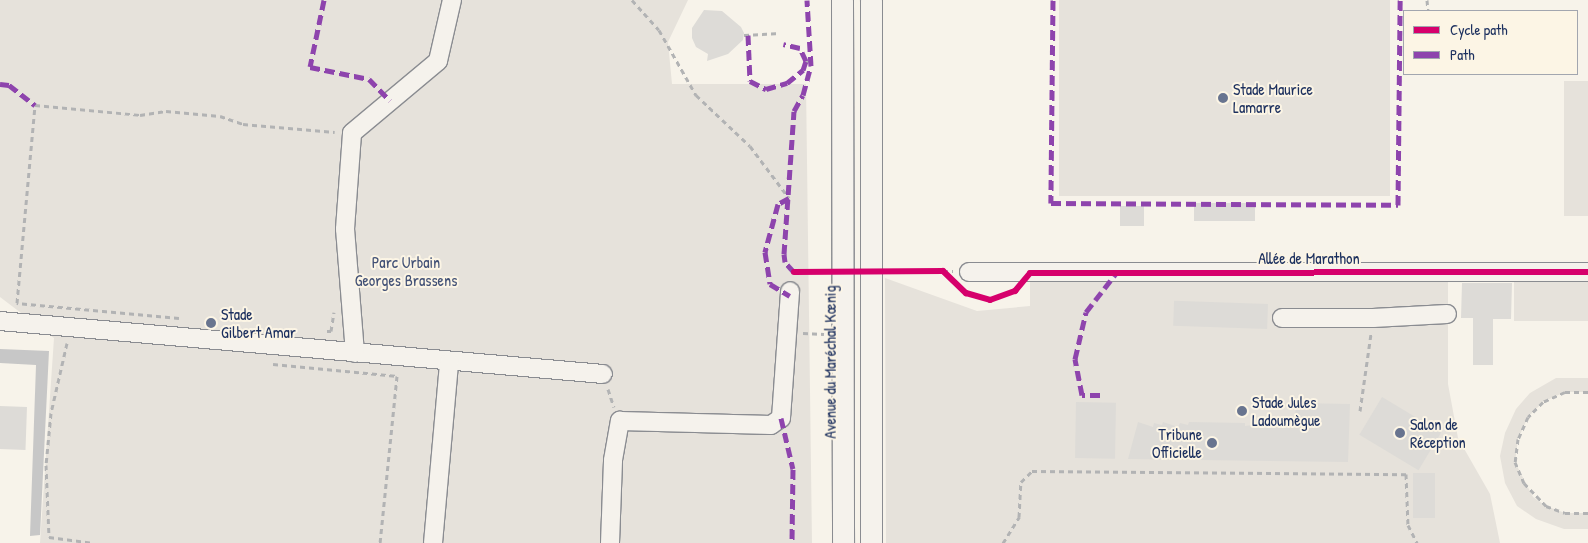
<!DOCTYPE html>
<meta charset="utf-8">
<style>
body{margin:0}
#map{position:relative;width:1588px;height:543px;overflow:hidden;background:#f7f3ea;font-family:"Patrick Hand",sans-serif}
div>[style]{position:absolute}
.green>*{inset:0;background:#e6e2db;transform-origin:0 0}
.water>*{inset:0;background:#c7c7c7}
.building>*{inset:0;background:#dddbd7;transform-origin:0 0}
.path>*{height:3px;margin-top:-1.5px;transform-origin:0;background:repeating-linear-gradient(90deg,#b2b3b4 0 5px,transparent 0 9px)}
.roads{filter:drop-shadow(1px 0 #8a8c91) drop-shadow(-1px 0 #8a8c91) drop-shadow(0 1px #8a8c91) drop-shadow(0 -1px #8a8c91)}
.minor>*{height:18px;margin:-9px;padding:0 9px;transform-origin:9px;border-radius:9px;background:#f5f2ec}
.major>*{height:21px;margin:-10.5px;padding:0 10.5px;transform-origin:10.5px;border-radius:10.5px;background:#f5f2ec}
.quiet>*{height:5px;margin-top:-2.5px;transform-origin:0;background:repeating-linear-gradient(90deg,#8e44ad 0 10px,transparent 0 15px)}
.cycleway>*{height:6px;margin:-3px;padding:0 3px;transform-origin:3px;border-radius:3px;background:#d6006c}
.dots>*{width:14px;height:14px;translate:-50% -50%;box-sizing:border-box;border:2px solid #fcf5e5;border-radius:50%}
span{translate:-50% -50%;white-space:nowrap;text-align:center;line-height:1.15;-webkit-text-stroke:4px #fcf5e5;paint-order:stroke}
.poi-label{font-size:16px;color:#1b2f5e}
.left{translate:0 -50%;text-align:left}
.right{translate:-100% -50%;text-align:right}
.street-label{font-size:16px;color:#1b2f5e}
.park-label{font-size:16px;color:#425176}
.legend{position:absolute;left:1403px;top:10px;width:175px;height:65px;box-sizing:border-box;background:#fcf5e5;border:1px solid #a2a6af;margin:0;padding:6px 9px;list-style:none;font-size:15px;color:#1b2f5e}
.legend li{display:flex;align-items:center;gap:10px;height:25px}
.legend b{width:25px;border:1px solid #a2a6af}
</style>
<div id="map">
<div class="green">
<div style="clip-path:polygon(0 0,688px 0,668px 42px,672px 84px,806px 84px,812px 543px,40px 543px,54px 338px,0 297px)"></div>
<div style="left:1059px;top:0;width:331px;height:196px"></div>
<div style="left:1564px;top:81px;width:24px;height:135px"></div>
<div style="clip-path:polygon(1448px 271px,1448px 384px,1458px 438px,1490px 494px,1500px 543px,886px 543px,885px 278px,977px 311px,1030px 306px,1030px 273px)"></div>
<div style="left:1514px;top:280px;width:74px;height:41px"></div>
<div style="clip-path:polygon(1556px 378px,1588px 378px,1588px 392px,1565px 392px,1543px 402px,1528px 417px,1518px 439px,1515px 462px,1533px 497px,1546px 506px,1565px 513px,1588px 513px,1588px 529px,1564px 529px,1536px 519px,1517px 506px,1505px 483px,1500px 456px,1505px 433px,1516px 409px,1530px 393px)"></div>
</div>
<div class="water">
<div style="clip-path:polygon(0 349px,49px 351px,40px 535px,30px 536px,36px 365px,0 363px)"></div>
</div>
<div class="building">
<div style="clip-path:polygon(704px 10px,722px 11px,741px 27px,744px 33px,743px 40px,728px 54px,707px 61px,708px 54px,696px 47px,692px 38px,692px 28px)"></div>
<div style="left:1255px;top:203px;width:18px;height:61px;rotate:90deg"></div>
<div style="left:1120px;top:206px;width:24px;height:20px"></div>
<div style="clip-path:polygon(1462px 283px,1512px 283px,1511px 319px,1493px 319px,1493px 365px,1473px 365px,1473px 318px,1461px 318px)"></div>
<div style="left:1268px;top:304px;width:25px;height:94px;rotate:92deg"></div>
<div style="left:1382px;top:397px;width:69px;height:44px;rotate:31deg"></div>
<div style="left:1076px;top:402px;width:40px;height:56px;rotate:1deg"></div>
<div style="clip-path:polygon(1296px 403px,1350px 404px,1348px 462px,1128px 459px,1138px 422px,1153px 427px,1154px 423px,1162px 425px,1163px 422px,1178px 427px,1180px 423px,1188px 425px,1189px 422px,1245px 423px,1245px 426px,1270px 423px,1271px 427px,1295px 419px)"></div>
<div style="left:0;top:406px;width:27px;height:43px;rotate:2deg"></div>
<div style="left:1413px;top:473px;width:22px;height:45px"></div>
</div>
<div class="path">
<div style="left:632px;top:0;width:40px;rotate:48deg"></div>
<div style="left:659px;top:30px;width:75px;rotate:60.4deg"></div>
<div style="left:696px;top:95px;width:74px;rotate:43.4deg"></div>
<div style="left:750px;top:146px;width:65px;rotate:53.1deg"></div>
<div style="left:1427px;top:0;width:11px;rotate:85deg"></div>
<div style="left:744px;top:35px;width:36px;rotate:-3deg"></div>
<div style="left:806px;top:61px;width:3px;rotate:18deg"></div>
<div style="left:943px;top:271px;width:10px"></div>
<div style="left:179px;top:318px;width:163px;rotate:-174.7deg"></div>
<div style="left:17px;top:303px;width:199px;rotate:-84.8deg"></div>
<div style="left:35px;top:105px;width:105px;rotate:5.4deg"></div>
<div style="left:140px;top:115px;width:26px;rotate:-9deg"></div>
<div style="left:166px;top:111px;width:54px;rotate:5.3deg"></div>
<div style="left:220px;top:116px;width:24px;rotate:19deg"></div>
<div style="left:243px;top:124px;width:92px;rotate:5deg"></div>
<div style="left:327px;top:331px;width:4px"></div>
<div style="left:331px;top:331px;width:19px;rotate:-81deg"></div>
<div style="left:803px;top:333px;width:21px;rotate:3deg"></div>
<div style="left:67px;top:343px;width:72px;rotate:102.9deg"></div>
<div style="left:51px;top:413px;width:52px;rotate:95.5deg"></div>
<div style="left:46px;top:465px;width:72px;rotate:87.6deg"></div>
<div style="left:49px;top:537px;width:45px;rotate:7.6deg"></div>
<div style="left:273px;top:364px;width:125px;rotate:5.5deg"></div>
<div style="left:397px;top:376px;width:168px;rotate:95.8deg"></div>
<div style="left:608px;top:389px;width:19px;rotate:72deg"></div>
<div style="left:1588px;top:392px;width:23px;rotate:180deg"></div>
<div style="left:1565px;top:392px;width:24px;rotate:156deg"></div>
<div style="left:1543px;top:402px;width:21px;rotate:135deg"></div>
<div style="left:1528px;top:417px;width:24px;rotate:114deg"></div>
<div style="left:1518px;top:439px;width:23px;rotate:97deg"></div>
<div style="left:1515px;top:462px;width:23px;rotate:67deg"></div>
<div style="left:1524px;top:483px;width:32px;rotate:46deg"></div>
<div style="left:1546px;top:506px;width:20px;rotate:20deg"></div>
<div style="left:1565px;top:513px;width:23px"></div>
<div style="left:1360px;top:411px;width:78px;rotate:-81.9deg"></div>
<div style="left:1003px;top:543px;width:31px;rotate:-58deg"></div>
<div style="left:1019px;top:517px;width:35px;rotate:-87deg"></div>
<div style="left:1021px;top:482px;width:16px;rotate:-45deg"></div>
<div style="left:1032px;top:471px;width:374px;rotate:0.5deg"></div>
<div style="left:1406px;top:474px;width:51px;rotate:87.8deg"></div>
<div style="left:1408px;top:525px;width:20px;rotate:63deg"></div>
</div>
<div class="roads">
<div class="minor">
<div style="left:969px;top:272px;width:619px"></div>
<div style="left:1282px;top:318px;width:91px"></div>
<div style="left:1373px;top:318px;width:74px;rotate:-3.1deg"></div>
<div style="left:0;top:321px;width:605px;rotate:5.02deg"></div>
<div style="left:355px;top:353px;width:124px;rotate:-94.6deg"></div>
<div style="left:345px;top:229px;width:96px;rotate:-85.8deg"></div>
<div style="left:352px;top:133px;width:112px;rotate:-39.9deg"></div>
<div style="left:438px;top:61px;width:63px;rotate:-77.1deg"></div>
<div style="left:433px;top:543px;width:181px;rotate:-84.9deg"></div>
<div style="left:610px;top:543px;width:83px;rotate:-87.9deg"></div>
<div style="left:613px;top:460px;width:40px;rotate:-80deg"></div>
<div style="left:620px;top:421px;width:151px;rotate:1.5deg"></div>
<div style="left:771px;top:425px;width:12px;rotate:-35deg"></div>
<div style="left:781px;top:418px;width:127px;rotate:-85.9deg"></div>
</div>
<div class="major">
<div style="left:842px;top:0;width:543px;rotate:89.89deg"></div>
<div style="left:871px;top:543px;width:543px;rotate:-90deg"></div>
</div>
</div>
<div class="quiet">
<div style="left:324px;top:0;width:68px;rotate:101.8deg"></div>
<div style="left:310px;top:67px;width:60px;rotate:11.5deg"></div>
<div style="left:369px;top:79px;width:30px;rotate:46deg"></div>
<div style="left:1053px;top:0;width:203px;rotate:90.6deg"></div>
<div style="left:1051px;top:203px;width:347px;rotate:0.3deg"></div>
<div style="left:1398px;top:205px;width:205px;rotate:-89.4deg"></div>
<div style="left:748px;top:35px;width:46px;rotate:87.5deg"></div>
<div style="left:750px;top:81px;width:18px;rotate:27deg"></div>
<div style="left:766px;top:89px;width:22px;rotate:-16deg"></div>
<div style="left:787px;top:83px;width:21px;rotate:-39deg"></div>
<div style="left:803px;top:70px;width:9px;rotate:-72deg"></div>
<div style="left:806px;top:61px;width:14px;rotate:-115deg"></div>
<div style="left:800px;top:48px;width:17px;rotate:-167deg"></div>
<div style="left:0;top:84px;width:9px;rotate:6deg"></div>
<div style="left:9px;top:85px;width:33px;rotate:38deg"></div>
<div style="left:789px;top:198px;width:13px;rotate:151deg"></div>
<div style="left:778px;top:204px;width:50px;rotate:105.2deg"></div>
<div style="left:765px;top:252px;width:32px;rotate:81deg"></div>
<div style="left:770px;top:284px;width:23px;rotate:31deg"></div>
<div style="left:799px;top:271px;width:5px;rotate:169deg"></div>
<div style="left:794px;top:272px;width:13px;rotate:-132deg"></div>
<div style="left:785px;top:262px;width:8px;rotate:-97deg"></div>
<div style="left:784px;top:254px;width:143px;rotate:-86deg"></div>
<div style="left:794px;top:111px;width:18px;rotate:-61deg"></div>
<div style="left:803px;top:95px;width:30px;rotate:-75deg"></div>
<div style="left:811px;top:66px;width:66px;rotate:-93.5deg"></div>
<div style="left:1100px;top:395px;width:18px;rotate:180deg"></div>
<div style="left:1082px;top:395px;width:37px;rotate:-101deg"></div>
<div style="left:1075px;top:359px;width:48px;rotate:-76.8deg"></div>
<div style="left:1086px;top:312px;width:51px;rotate:-52.2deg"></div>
<div style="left:781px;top:418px;width:52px;rotate:76.8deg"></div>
<div style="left:793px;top:469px;width:74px;rotate:90.8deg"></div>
</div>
<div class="cycleway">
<div style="left:794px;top:272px;width:149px;rotate:-0.4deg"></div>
<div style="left:943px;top:271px;width:32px;rotate:44deg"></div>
<div style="left:966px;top:293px;width:25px;rotate:16deg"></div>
<div style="left:990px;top:300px;width:27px;rotate:-20deg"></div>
<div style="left:1015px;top:291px;width:23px;rotate:-50deg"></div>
<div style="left:1030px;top:273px;width:558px;rotate:-0.1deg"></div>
</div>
<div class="dots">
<div style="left:1223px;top:98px;background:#68748f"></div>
<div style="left:211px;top:323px;background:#68748f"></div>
<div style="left:1242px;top:411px;background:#68748f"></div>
<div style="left:1400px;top:433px;background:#68748f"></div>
<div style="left:1212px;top:443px;background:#68748f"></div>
</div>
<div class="poi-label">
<span class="left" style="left:1233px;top:98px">Stade Maurice<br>Lamarre</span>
<span class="left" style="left:221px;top:323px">Stade<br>Gilbert Amar</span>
<span class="left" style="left:1252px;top:411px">Stade Jules<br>Ladoumègue</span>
<span class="left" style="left:1410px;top:433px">Salon de<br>Réception</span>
<span class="right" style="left:1202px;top:443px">Tribune<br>Officielle</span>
</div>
<div class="street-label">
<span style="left:1309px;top:258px">Allée de Marathon</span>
<span style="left:830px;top:362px;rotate:-90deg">Avenue du Maréchal Kœnig</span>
</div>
<div class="park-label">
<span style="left:406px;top:271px">Parc Urbain<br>Georges Brassens</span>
</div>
<ul class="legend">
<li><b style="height:6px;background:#d6006c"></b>Cycle path</li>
<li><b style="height:6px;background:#8e44ad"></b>Path</li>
</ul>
</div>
